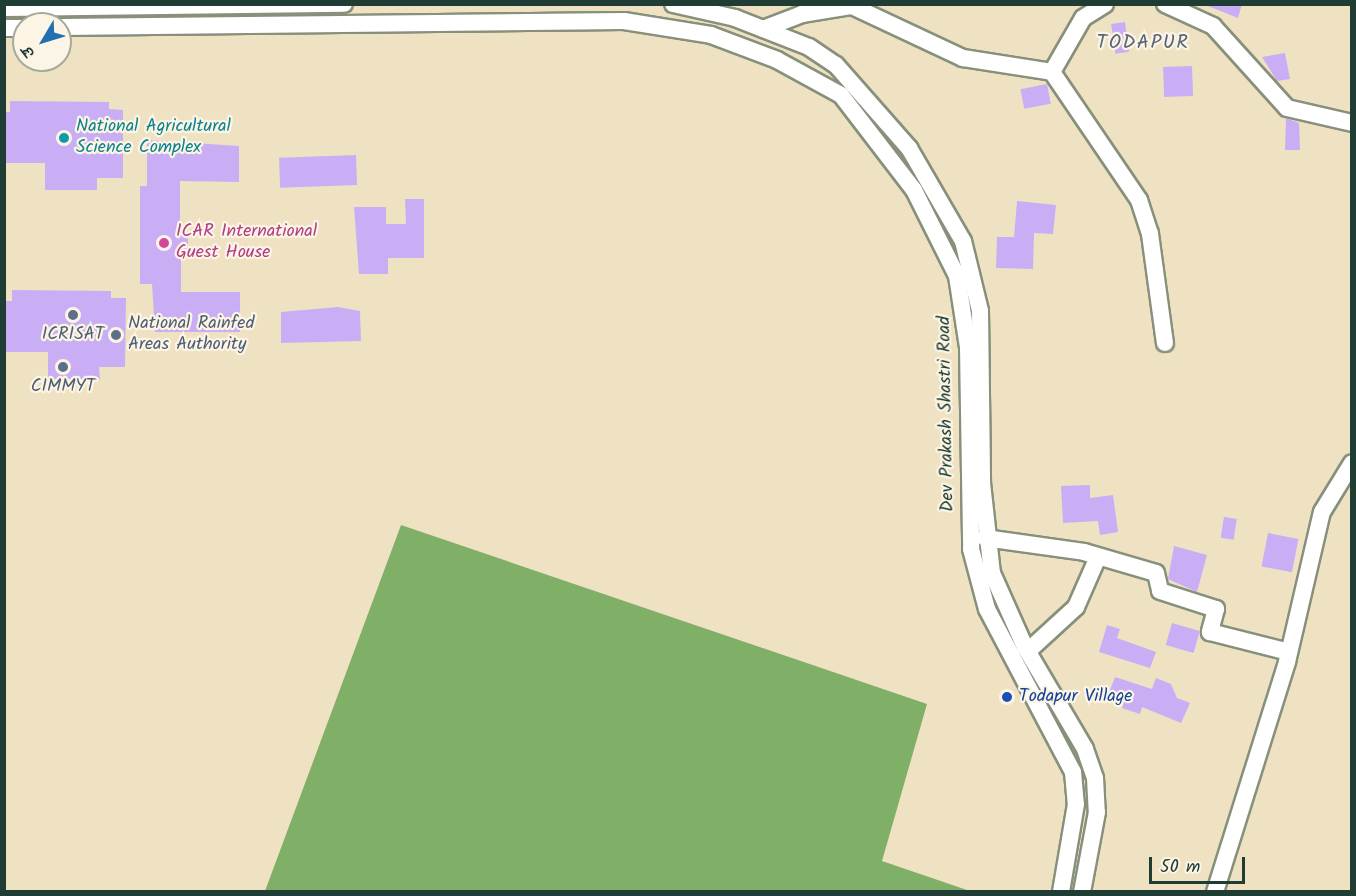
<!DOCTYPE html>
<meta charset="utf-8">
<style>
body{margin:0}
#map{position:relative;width:1356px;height:896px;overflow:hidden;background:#efe2c2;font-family:Kalam,"Playpen Sans Deva",sans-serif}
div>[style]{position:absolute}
.forest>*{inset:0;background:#80af68}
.building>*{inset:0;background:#c9aef6;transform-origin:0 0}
.roads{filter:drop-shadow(2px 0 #87907b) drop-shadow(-2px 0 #87907b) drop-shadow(0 2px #87907b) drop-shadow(0 -2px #87907b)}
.minor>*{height:16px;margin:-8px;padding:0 8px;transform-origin:8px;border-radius:8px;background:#fff}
.dots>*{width:16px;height:16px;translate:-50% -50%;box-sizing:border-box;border:3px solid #fcf5e5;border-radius:50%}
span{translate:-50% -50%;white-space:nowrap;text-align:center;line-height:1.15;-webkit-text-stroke:4.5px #fcf5e5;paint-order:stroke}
.culture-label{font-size:18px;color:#0d838f}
.left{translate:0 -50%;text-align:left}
.hotel-label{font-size:18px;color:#b23c85}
.service-label{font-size:18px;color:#4e5e75}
.street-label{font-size:18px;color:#1f3d34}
.transit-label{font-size:18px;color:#164399}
.neighbourhood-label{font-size:20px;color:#5a6578;letter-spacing:1.5px}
.frame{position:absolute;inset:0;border:6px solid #1f3d34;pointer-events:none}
.north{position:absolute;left:12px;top:12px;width:60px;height:60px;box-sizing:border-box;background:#fcf5e5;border:2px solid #a4ab9e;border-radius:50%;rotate:232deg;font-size:16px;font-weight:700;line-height:24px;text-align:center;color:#1f3d34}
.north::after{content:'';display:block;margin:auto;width:21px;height:27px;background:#1f6fb2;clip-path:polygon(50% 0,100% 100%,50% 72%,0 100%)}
.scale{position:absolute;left:1149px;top:857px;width:96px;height:27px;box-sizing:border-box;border:3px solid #1f3d34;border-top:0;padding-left:8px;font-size:18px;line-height:21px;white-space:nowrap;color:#1f3d34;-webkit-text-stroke:4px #fcf5e5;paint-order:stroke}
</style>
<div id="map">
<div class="forest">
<div style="clip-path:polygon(401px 525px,927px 704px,882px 861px,970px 891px,265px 891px)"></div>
</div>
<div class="building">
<div style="clip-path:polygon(1203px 4px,1242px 4px,1238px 18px)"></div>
<div style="left:1125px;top:22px;width:30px;height:14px;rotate:82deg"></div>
<div style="clip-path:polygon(1285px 53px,1290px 79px,1277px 81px,1262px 57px)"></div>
<div style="left:1192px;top:66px;width:30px;height:29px;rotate:88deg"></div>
<div style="left:1047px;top:84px;width:20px;height:27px;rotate:79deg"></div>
<div style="clip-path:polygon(10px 101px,109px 102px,109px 109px,123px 110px,123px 178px,97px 178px,97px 190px,45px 190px,45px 163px,4px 163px,4px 112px,10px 112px)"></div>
<div style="clip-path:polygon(1286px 118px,1299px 123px,1300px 150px,1285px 150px)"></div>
<div style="clip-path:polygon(147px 140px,239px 146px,239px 182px,180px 181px,180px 235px,188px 235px,188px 251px,181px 251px,181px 292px,240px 292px,240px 332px,155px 332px,152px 284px,140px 284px,140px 186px,147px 186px)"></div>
<div style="left:356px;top:155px;width:30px;height:77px;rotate:88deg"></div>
<div style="clip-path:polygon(405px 199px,424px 199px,424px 258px,388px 258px,388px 274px,359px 274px,354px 207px,386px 207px,386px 224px,406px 224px)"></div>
<div style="clip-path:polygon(1017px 201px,1056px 205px,1053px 234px,1034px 233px,1033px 269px,996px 268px,997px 237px,1014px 237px)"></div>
<div style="clip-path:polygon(12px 290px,111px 291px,111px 298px,126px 298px,125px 367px,99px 367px,100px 379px,48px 379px,48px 352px,4px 352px,4px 301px,12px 301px)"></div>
<div style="clip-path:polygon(338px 307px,360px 311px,361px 341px,281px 343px,281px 312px)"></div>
<div style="clip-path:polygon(1090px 485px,1090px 498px,1113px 495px,1118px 532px,1100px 535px,1098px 521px,1063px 523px,1061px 486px)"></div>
<div style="left:1224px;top:517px;width:13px;height:21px;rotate:9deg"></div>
<div style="left:1268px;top:533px;width:31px;height:34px;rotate:11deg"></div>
<div style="clip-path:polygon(1174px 546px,1207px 555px,1197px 592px,1168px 579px)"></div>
<div style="left:1172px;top:623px;width:29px;height:23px;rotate:16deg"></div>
<div style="clip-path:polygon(1107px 625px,1120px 629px,1117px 638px,1156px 652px,1150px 668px,1099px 652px)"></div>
<div style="clip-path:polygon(1115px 677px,1152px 689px,1156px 678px,1171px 684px,1177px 698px,1190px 703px,1181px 723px,1142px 707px,1140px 714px,1122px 708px,1126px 695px,1110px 690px)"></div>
</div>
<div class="roads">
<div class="minor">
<div style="left:673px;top:4px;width:64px;rotate:12.7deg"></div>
<div style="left:735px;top:18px;width:79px;rotate:21.4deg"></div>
<div style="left:809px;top:47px;width:32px;rotate:34deg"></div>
<div style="left:836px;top:65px;width:111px;rotate:48.7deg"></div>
<div style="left:909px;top:148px;width:108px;rotate:59.9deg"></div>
<div style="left:963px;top:241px;width:72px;rotate:76.3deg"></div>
<div style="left:980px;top:311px;width:172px;rotate:89.3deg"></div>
<div style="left:982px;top:483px;width:91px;rotate:83.7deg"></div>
<div style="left:992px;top:573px;width:81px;rotate:66deg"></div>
<div style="left:1025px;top:647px;width:118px;rotate:59.5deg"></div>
<div style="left:1085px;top:749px;width:31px;rotate:71deg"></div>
<div style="left:1095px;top:778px;width:34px;rotate:87deg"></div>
<div style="left:1097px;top:812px;width:81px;rotate:100.6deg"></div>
<div style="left:1165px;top:4px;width:53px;rotate:24.6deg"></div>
<div style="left:1213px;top:26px;width:110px;rotate:47.9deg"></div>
<div style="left:1287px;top:108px;width:67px;rotate:13deg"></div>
<div style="left:4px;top:8px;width:340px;rotate:-0.7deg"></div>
<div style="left:60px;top:27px;width:564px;rotate:-0.61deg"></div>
<div style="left:624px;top:21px;width:88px;rotate:9.1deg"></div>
<div style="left:711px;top:35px;width:71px;rotate:20.7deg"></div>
<div style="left:777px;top:60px;width:73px;rotate:28.7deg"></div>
<div style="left:841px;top:95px;width:120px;rotate:52.5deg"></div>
<div style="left:914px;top:190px;width:96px;rotate:63.4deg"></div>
<div style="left:957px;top:276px;width:72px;rotate:81.2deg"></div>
<div style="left:968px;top:347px;width:202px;rotate:89.1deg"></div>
<div style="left:971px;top:549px;width:62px;rotate:75.1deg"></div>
<div style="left:987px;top:609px;width:184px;rotate:62.2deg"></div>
<div style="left:1073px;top:772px;width:32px;rotate:85deg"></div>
<div style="left:1076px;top:804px;width:89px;rotate:99.7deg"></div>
<div style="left:4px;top:28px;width:20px"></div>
<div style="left:763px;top:29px;width:42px;rotate:-21deg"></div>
<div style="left:802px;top:14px;width:51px;rotate:-9.1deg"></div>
<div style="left:852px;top:6px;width:123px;rotate:25.1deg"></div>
<div style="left:963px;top:58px;width:90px;rotate:8.9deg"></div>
<div style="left:1052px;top:72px;width:155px;rotate:55.8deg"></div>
<div style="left:1139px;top:200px;width:36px;rotate:72deg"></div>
<div style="left:1150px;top:234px;width:110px;rotate:82.2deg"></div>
<div style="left:1052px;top:72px;width:62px;rotate:-60.1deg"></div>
<div style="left:1083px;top:18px;width:26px;rotate:-32deg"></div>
<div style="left:985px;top:538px;width:100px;rotate:8deg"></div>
<div style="left:1084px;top:552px;width:75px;rotate:16.3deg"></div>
<div style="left:1156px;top:573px;width:18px;rotate:77deg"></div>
<div style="left:1160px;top:591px;width:59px;rotate:17.8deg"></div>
<div style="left:1216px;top:609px;width:24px;rotate:105deg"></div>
<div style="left:1210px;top:632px;width:81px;rotate:14.2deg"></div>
<div style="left:1028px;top:651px;width:65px;rotate:-42.5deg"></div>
<div style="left:1076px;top:607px;width:55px;rotate:-66.3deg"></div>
<div style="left:1215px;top:892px;width:241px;rotate:-72.6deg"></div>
<div style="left:1287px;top:662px;width:154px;rotate:-76.9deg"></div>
<div style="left:1322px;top:512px;width:57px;rotate:-58.5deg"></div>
</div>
</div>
<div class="dots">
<div style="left:64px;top:138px;background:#0f9aa8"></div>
<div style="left:164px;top:243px;background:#d1479c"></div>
<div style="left:73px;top:315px;background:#5c6f8a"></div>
<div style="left:116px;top:335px;background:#5c6f8a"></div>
<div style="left:63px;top:367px;background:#5c6f8a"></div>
<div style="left:1007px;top:697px;background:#1a4fb4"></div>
</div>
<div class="culture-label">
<span class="left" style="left:76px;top:138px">National Agricultural<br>Science Complex</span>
</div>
<div class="hotel-label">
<span class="left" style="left:176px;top:243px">ICAR International<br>Guest House</span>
</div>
<div class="service-label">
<span class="left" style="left:128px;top:335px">National Rainfed<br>Areas Authority</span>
<span style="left:73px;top:335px">ICRISAT</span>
<span style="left:63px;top:387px">CIMMYT</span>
</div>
<div class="street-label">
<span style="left:947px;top:414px;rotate:-91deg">Dev Prakash Shastri Road</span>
</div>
<div class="transit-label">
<span class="left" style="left:1019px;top:697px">Todapur Village</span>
</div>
<div class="neighbourhood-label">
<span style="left:1143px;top:43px">TODAPUR</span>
</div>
<div class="frame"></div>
<div class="north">उ</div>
<div class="scale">50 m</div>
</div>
